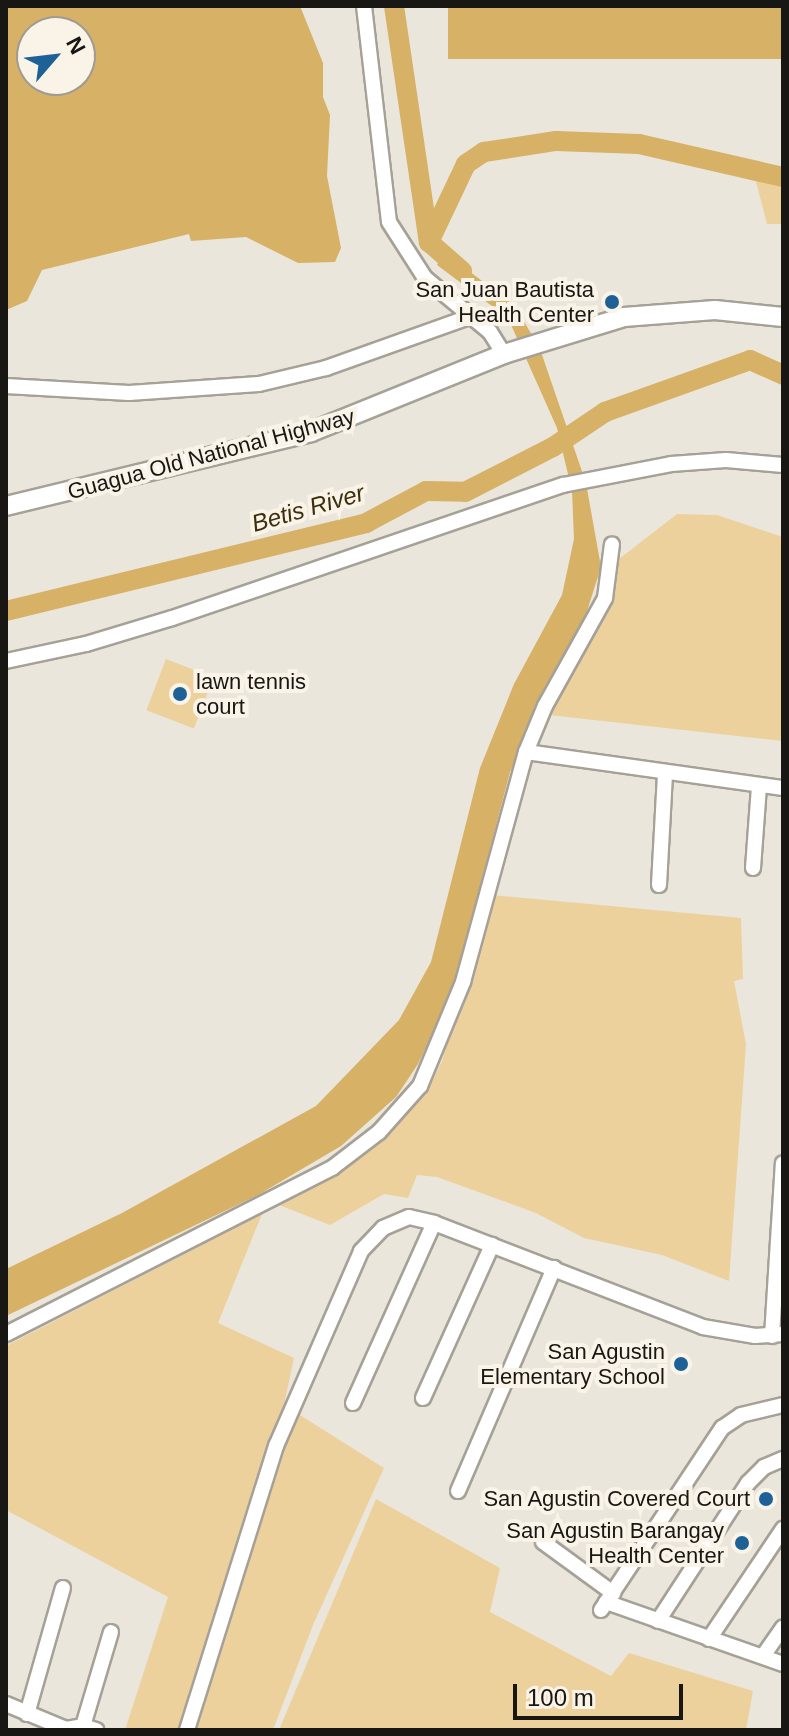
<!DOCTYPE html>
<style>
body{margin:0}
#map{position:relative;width:789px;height:1736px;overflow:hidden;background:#ebe6db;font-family:Arial,sans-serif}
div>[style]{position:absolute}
.green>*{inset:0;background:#edd19d;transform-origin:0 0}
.water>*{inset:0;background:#d6b166;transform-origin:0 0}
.river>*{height:20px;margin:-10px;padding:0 10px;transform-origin:10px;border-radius:10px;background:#d6b166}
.roads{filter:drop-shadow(2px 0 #a6a197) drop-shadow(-2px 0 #a6a197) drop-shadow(0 2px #a6a197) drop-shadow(0 -2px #a6a197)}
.minor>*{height:14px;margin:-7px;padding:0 7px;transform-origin:7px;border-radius:7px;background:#fff}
.major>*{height:18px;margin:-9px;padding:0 9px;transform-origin:9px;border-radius:9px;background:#fff}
.dots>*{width:22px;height:22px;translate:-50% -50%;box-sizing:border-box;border:4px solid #f9f3e8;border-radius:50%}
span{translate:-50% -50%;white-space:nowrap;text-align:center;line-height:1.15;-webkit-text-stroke:8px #f9f3e8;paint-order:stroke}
.poi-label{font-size:22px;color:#191713}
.right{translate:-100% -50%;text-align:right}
.left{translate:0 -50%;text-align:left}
.street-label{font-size:22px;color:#191713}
.water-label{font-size:24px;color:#3d2e0c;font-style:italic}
.frame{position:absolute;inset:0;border:8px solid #191713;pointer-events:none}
.north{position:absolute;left:16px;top:16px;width:80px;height:80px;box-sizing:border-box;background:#f9f3e8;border:2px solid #9f9b93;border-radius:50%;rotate:62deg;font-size:22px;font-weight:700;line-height:32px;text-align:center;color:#191713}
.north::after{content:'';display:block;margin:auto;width:28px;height:36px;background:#1e6196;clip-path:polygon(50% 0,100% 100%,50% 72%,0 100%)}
.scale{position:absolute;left:513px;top:1684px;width:170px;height:36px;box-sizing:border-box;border:4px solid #191713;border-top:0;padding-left:10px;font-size:24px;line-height:28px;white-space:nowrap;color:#191713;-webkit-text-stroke:6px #f9f3e8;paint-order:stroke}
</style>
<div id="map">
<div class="green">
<div style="clip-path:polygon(755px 178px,783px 181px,783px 224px,767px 224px)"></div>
<div style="clip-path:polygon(677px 514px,717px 515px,783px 537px,783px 741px,549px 715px,610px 600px,619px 559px)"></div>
<div style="left:166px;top:659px;width:51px;height:55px;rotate:21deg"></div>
<div style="clip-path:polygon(492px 895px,741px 918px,743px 979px,734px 981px,746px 1044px,729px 1281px,662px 1255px,584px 1238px,536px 1213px,437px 1177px,417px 1175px,408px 1198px,384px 1194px,330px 1225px,279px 1205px,358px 1157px,426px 1094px,442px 1061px)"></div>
<div style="clip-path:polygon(262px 1214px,218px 1323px,294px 1358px,284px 1405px,384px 1468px,313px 1625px,273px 1730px,125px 1730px,168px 1597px,6px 1510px,6px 1346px)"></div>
<div style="clip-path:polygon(376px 1499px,500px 1568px,490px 1612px,611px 1676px,629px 1653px,753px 1691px,746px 1730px,279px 1730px)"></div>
</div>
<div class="water">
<div style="clip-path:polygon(evenodd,6px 6px,300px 6px,323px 63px,323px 97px,330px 115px,327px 176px,341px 248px,335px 262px,298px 263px,246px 237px,191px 241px,189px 234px,42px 270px,27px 301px,6px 310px,6px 6px,32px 32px,80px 32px,80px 80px,32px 80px,32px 32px)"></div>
<div style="left:448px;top:6px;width:335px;height:53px"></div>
<div style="clip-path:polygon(446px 247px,465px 268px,515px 306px,540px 349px,586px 483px,601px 567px,582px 627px,543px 696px,510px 772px,453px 990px,418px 1064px,396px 1097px,341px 1146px,258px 1195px,6px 1316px,6px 1269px,122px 1213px,316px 1106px,399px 1020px,431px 962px,480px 768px,514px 684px,562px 595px,574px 539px,572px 491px,557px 428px,508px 318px,437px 265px)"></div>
</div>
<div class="river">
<div style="left:394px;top:6px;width:239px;rotate:81.6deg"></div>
<div style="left:429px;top:242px;width:44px;rotate:41.3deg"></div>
<div style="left:429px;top:242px;width:86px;rotate:-64.6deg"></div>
<div style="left:466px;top:164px;width:22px;rotate:-34deg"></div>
<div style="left:484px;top:152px;width:73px;rotate:-8.7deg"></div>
<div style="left:556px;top:141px;width:83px;rotate:2.1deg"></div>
<div style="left:639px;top:144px;width:148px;rotate:12.9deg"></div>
<div style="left:6px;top:611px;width:371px;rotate:-13.7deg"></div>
<div style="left:366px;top:523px;width:68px;rotate:-28.1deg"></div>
<div style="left:426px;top:491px;width:39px;rotate:1deg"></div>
<div style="left:465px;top:492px;width:99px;rotate:-27.1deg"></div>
<div style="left:553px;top:447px;width:63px;rotate:-33.9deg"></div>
<div style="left:605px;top:412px;width:154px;rotate:-19.7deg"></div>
<div style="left:750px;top:360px;width:36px;rotate:24deg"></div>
</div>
<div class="roads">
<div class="minor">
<div style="left:364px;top:6px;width:217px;rotate:83.4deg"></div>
<div style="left:389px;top:222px;width:67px;rotate:57.3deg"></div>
<div style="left:425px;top:278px;width:85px;rotate:39.7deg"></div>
<div style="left:490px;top:332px;width:26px;rotate:58deg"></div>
<div style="left:6px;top:386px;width:123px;rotate:3.3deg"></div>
<div style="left:129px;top:393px;width:130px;rotate:-4deg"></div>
<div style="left:259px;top:384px;width:69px;rotate:-13.4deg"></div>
<div style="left:326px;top:368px;width:155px;rotate:-19.6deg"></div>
<div style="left:6px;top:661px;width:82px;rotate:-12deg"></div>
<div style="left:86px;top:644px;width:90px;rotate:-16.8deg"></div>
<div style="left:172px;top:618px;width:413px;rotate:-18.8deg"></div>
<div style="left:563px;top:485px;width:110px;rotate:-11deg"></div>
<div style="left:671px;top:464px;width:55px;rotate:-4.2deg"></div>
<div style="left:726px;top:460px;width:57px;rotate:5deg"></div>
<div style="left:526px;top:752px;width:260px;rotate:8deg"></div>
<div style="left:753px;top:868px;width:82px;rotate:-85.8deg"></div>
<div style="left:659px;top:885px;width:111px;rotate:-86.9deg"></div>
<div style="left:6px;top:1334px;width:366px;rotate:-27deg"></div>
<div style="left:332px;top:1168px;width:59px;rotate:-37.5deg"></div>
<div style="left:379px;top:1132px;width:62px;rotate:-48.3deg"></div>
<div style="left:420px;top:1086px;width:113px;rotate:-67.5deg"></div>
<div style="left:463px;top:982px;width:238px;rotate:-74.7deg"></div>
<div style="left:526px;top:752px;width:50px;rotate:-67.6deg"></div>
<div style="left:545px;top:706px;width:124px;rotate:-60.9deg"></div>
<div style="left:605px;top:598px;width:54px;rotate:-82.6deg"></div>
<div style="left:772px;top:1336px;width:173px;rotate:-86.4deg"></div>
<div style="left:423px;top:1398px;width:168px;rotate:-65.7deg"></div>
<div style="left:353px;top:1403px;width:197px;rotate:-65.8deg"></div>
<div style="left:458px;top:1491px;width:243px;rotate:-66.7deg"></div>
<div style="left:543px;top:1542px;width:87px;rotate:36.1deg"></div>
<div style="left:606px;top:1602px;width:188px;rotate:19.3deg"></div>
<div style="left:601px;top:1610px;width:219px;rotate:-56.4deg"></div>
<div style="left:722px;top:1428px;width:23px;rotate:-34deg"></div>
<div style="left:741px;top:1415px;width:43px;rotate:-13.4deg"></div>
<div style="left:658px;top:1621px;width:165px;rotate:-56.9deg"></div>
<div style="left:748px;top:1483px;width:23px;rotate:-45deg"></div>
<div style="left:764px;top:1467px;width:21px;rotate:-23deg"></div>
<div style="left:709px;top:1639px;width:133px;rotate:-56.1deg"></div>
<div style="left:763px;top:1656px;width:35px;rotate:-55deg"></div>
<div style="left:6px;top:1704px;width:65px;rotate:22.6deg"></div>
<div style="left:66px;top:1729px;width:17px;rotate:-10deg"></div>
<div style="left:83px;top:1726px;width:14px;rotate:17deg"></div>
<div style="left:27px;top:1714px;width:131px;rotate:-74.1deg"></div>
<div style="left:83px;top:1726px;width:98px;rotate:-73.4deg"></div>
<div style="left:187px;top:1730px;width:298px;rotate:-72.6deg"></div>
<div style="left:276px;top:1446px;width:213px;rotate:-66.4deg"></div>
<div style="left:361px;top:1251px;width:32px;rotate:-46deg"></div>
<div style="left:383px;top:1228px;width:28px;rotate:-23deg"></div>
<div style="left:409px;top:1217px;width:26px;rotate:13deg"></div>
<div style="left:434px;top:1223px;width:288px;rotate:21.1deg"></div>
<div style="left:703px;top:1327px;width:53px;rotate:9.8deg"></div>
<div style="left:755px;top:1336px;width:28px;rotate:-4deg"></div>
</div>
<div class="major">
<div style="left:6px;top:506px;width:314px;rotate:-13.6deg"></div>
<div style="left:311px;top:432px;width:208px;rotate:-22deg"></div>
<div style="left:504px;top:354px;width:126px;rotate:-17.1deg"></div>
<div style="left:624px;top:317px;width:91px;rotate:-4.4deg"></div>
<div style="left:715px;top:310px;width:68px;rotate:5.9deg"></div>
</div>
</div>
<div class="dots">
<div style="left:612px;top:302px;background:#1e6196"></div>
<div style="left:180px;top:694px;background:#1e6196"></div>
<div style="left:681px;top:1364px;background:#1e6196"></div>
<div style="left:766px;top:1499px;background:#1e6196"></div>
<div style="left:742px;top:1543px;background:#1e6196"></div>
</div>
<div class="poi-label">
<span class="right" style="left:594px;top:302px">San Juan Bautista<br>Health Center</span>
<span class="left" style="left:196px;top:694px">lawn tennis<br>court</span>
<span class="right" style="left:665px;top:1364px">San Agustin<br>Elementary School</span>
<span class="right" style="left:750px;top:1499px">San Agustin Covered Court</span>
<span class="right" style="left:724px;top:1543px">San Agustin Barangay<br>Health Center</span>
</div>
<div class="street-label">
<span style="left:211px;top:454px;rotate:-15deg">Guagua Old National Highway</span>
</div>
<div class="water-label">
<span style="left:308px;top:508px;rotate:-16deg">Betis River</span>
</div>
<div class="frame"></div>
<div class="north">N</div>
<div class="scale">100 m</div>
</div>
